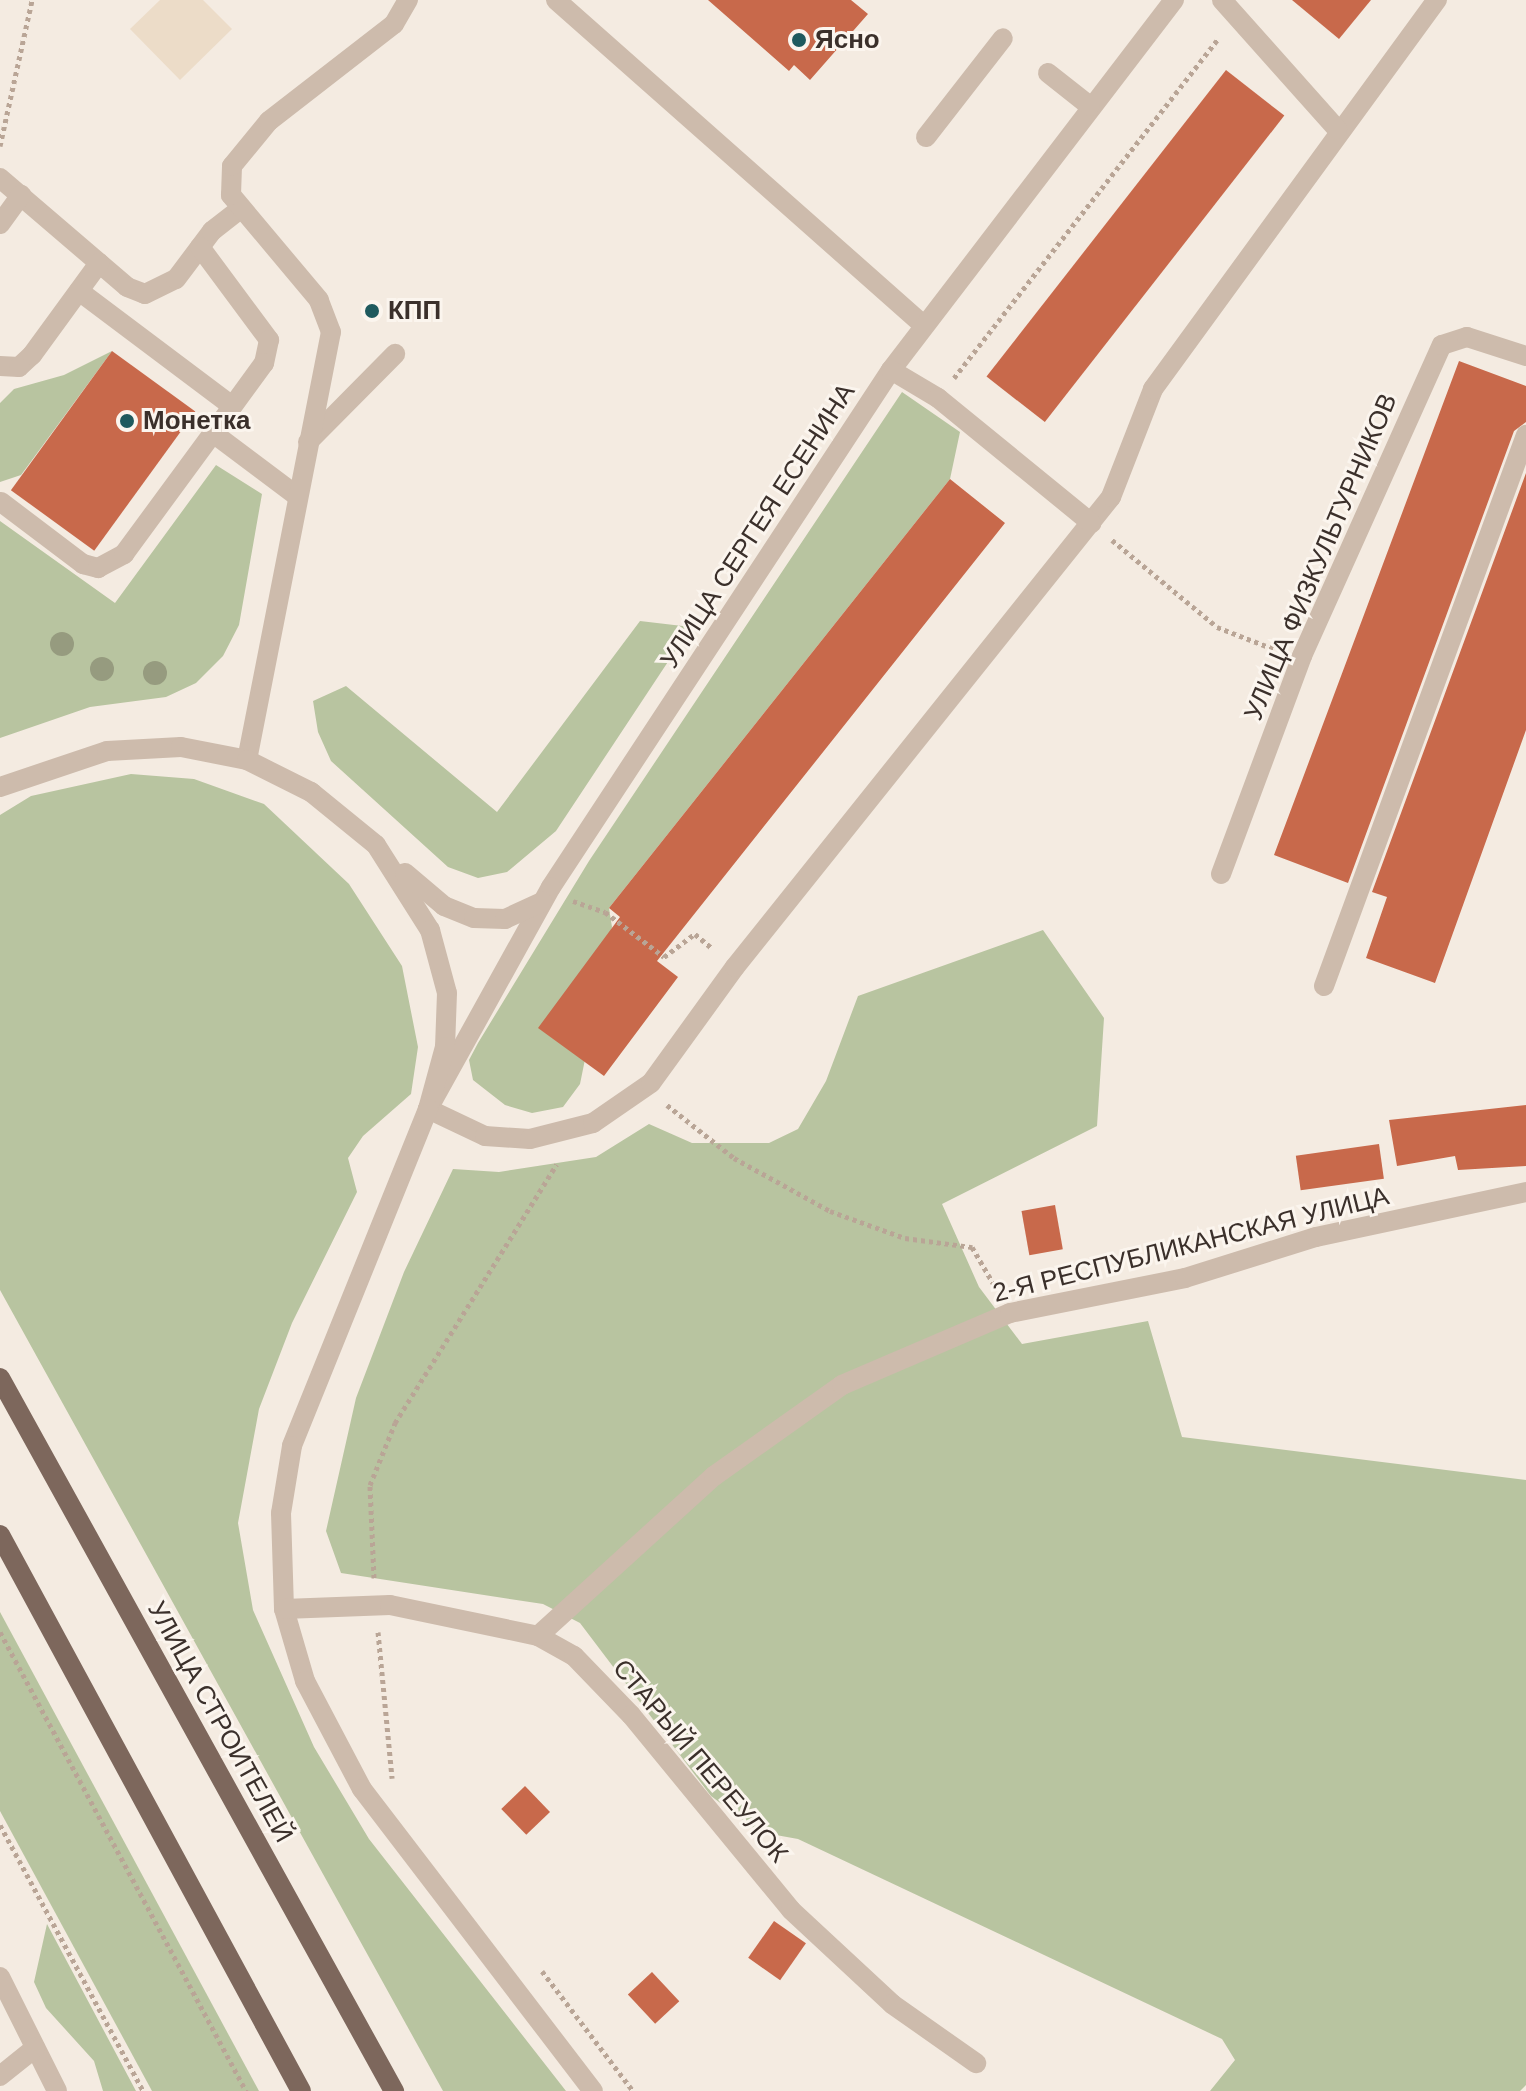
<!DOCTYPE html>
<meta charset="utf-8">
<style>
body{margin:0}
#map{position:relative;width:1526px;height:2091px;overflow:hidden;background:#f4ebe1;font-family:Helvetica,sans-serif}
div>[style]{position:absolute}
.green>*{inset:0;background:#b8c4a0}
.plaza>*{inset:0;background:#ecdcc8}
.building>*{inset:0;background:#c8694b;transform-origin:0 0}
.path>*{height:5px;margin-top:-2.5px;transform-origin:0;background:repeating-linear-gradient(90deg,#b9a596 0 4px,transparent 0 8px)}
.minor>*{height:20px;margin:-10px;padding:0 10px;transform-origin:10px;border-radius:10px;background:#cdbbac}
.major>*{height:20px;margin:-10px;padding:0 10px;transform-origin:10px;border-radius:10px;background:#7d675c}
.trees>*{width:24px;height:24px;margin:-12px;border-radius:50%;background:#969b7f}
.dots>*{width:22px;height:22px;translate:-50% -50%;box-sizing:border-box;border:4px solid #fbf5ee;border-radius:50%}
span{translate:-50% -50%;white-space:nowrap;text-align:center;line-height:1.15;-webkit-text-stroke:6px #fbf5ee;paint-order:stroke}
.poi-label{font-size:26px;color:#3b302b;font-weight:700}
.left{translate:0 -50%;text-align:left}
.street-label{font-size:26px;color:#3b302b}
</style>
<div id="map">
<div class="green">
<div style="clip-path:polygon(112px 351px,21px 475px,0 482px,0 403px,14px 389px,64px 375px)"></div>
<div style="clip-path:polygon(902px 392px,960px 432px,950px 479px,609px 908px,612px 927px,580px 1084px,563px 1107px,532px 1113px,505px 1105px,473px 1080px,469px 1060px,478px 1043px,589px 861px)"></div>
<div style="clip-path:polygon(216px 465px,262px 494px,239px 625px,223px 656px,196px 683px,166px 697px,90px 707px,0 738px,0 521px,115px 603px)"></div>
<div style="clip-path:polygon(640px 621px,691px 627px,556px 831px,507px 872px,478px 878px,448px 867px,331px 761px,318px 732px,313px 701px,346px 686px,497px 812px)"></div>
<div style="clip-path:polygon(131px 774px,194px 779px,264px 804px,349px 884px,402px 966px,418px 1047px,411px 1094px,363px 1136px,348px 1158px,357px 1192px,292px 1323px,259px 1409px,238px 1523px,253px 1610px,314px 1747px,369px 1839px,566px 2091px,443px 2091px,0 1290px,0 815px,31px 796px)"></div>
<div style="clip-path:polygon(1043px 930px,1104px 1018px,1097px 1126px,942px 1204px,979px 1287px,1022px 1344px,1148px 1321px,1182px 1437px,1526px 1480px,1526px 2085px,1520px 2091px,1210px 2091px,1235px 2060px,1222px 2039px,798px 1839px,759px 1832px,711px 1796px,580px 1623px,543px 1604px,341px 1573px,326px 1531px,356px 1398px,404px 1272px,453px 1169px,499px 1172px,596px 1157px,649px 1124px,692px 1143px,769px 1143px,798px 1129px,826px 1081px,858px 996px)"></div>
<div style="clip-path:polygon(0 1612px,259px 2091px,152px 2091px,0 1811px)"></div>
<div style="clip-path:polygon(47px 1924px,136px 2091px,103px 2091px,94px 2061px,46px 2008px,34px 1982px)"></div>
</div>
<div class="plaza">
<div style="clip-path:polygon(160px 0,203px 0,232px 29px,180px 80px,130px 29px)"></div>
</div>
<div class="building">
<div style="clip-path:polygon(708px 0,851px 0,868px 14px,810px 80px,794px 65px,789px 71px)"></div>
<div style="clip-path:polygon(1292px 0,1371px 0,1339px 39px)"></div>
<div style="left:1226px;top:70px;width:74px;height:389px;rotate:38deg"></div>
<div style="left:112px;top:351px;width:103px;height:172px;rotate:36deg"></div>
<div style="clip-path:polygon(1459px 361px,1526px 386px,1526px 422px,1514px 431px,1348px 883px,1274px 855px)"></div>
<div style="clip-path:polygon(1526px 473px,1526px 730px,1435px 983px,1366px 958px,1387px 897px,1372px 892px)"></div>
<div style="clip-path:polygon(950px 479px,1005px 523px,657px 961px,678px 977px,604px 1076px,538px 1028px,620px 917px,609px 908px)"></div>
<div style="clip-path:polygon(1526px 1105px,1526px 1166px,1458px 1170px,1455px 1156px,1397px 1166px,1389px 1120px)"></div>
<div style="left:1379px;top:1144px;width:35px;height:84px;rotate:82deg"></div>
<div style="left:1055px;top:1205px;width:45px;height:34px;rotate:80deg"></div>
<div style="left:525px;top:1786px;width:36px;height:33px;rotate:46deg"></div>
<div style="left:774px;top:1921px;width:39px;height:45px;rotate:35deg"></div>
<div style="left:652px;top:1972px;width:40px;height:33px;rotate:47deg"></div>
</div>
<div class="path">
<div style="left:0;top:146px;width:149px;rotate:-77.6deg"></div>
<div style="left:954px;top:378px;width:430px;rotate:-52.1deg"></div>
<div style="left:1112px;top:540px;width:136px;rotate:39.6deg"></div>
<div style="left:1217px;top:627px;width:61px;rotate:21.1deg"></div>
<div style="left:573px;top:901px;width:34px;rotate:19deg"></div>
<div style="left:605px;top:912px;width:74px;rotate:37.3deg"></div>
<div style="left:664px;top:957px;width:39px;rotate:-37deg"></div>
<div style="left:695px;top:934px;width:23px;rotate:40deg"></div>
<div style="left:667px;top:1105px;width:85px;rotate:38.3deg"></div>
<div style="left:734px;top:1158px;width:110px;rotate:28.9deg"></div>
<div style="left:830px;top:1211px;width:80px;rotate:19.8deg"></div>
<div style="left:905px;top:1238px;width:68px;rotate:7.7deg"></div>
<div style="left:972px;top:1247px;width:48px;rotate:59.7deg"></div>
<div style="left:374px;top:1578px;width:93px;rotate:-92.5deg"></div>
<div style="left:370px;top:1485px;width:67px;rotate:-68deg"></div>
<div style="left:395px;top:1423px;width:305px;rotate:-58deg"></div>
<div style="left:0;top:1632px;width:521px;rotate:61.81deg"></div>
<div style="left:378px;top:1632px;width:147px;rotate:84.5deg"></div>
<div style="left:0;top:1825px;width:302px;rotate:61.7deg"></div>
<div style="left:542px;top:1971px;width:151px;rotate:52.8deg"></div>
</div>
<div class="minor">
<div style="left:556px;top:0;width:490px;rotate:41.5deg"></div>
<div style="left:1174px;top:0;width:466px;rotate:127.4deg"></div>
<div style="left:891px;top:370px;width:619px;rotate:123.33deg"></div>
<div style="left:551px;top:887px;width:254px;rotate:119deg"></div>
<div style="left:428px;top:1109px;width:63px;rotate:25.3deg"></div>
<div style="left:485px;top:1136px;width:45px;rotate:3.8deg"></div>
<div style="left:530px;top:1139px;width:65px;rotate:-14.3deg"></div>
<div style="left:593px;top:1123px;width:70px;rotate:-34.6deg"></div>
<div style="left:651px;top:1083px;width:143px;rotate:-54.1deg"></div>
<div style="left:735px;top:967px;width:602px;rotate:-51.34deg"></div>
<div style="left:1111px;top:497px;width:116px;rotate:-68.7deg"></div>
<div style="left:1153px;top:389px;width:482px;rotate:-53.9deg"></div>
<div style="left:1222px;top:0;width:173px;rotate:48.3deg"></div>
<div style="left:1048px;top:73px;width:53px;rotate:38.2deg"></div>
<div style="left:926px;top:137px;width:125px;rotate:-52.1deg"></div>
<div style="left:0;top:178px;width:167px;rotate:40.6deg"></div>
<div style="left:127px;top:287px;width:19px;rotate:21deg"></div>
<div style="left:145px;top:294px;width:34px;rotate:-26deg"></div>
<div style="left:176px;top:279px;width:60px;rotate:-53.1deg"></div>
<div style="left:212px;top:231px;width:36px;rotate:-38deg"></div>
<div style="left:0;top:224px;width:36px;rotate:-54deg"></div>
<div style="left:200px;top:247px;width:116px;rotate:53.4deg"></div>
<div style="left:269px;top:340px;width:24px;rotate:102deg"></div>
<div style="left:264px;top:363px;width:87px;rotate:126.1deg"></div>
<div style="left:79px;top:291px;width:191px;rotate:36.9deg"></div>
<div style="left:0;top:366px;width:19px;rotate:3deg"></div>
<div style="left:19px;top:367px;width:18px;rotate:-43deg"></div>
<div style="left:32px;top:355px;width:114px;rotate:-53.9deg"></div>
<div style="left:891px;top:370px;width:55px;rotate:30.8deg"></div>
<div style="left:938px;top:398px;width:198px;rotate:39.2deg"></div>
<div style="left:308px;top:442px;width:124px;rotate:-45.3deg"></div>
<div style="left:1px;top:502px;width:103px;rotate:37.1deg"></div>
<div style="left:83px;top:564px;width:16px;rotate:15deg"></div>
<div style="left:98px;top:568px;width:30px;rotate:-28deg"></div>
<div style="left:124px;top:554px;width:150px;rotate:-53.7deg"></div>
<div style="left:213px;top:433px;width:105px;rotate:36.9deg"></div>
<div style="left:247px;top:760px;width:436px;rotate:-78.9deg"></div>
<div style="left:331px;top:332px;width:34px;rotate:-111deg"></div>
<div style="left:319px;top:300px;width:137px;rotate:-130deg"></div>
<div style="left:231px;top:195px;width:29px;rotate:-88deg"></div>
<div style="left:232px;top:166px;width:58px;rotate:-50.6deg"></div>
<div style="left:269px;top:121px;width:158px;rotate:-37.8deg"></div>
<div style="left:394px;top:24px;width:28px;rotate:-60deg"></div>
<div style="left:0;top:787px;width:113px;rotate:-18.6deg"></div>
<div style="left:107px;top:751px;width:74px;rotate:-3.1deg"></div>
<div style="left:181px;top:747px;width:67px;rotate:11.1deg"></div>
<div style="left:247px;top:760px;width:72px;rotate:26.6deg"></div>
<div style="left:311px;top:792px;width:84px;rotate:39.2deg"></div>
<div style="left:376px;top:845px;width:101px;rotate:57.6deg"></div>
<div style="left:430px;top:930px;width:65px;rotate:74.9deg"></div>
<div style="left:447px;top:993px;width:54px;rotate:92.1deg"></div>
<div style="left:445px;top:1047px;width:64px;rotate:105.3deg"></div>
<div style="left:428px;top:1109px;width:363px;rotate:112deg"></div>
<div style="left:292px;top:1446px;width:68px;rotate:99.3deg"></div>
<div style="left:281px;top:1513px;width:96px;rotate:88.2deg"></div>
<div style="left:284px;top:1609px;width:75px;rotate:73.7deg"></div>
<div style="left:305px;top:1681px;width:122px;rotate:62.2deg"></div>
<div style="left:362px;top:1789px;width:380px;rotate:52.6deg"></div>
<div style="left:405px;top:873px;width:51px;rotate:40.2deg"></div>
<div style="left:444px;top:906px;width:32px;rotate:22deg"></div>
<div style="left:474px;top:918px;width:31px;rotate:2deg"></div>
<div style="left:505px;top:919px;width:41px;rotate:-24.7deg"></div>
<div style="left:1221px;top:874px;width:233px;rotate:-69.6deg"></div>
<div style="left:1302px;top:656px;width:341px;rotate:-65.8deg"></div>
<div style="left:1442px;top:345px;width:26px;rotate:-18deg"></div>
<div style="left:1467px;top:337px;width:62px;rotate:17.9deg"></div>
<div style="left:1324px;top:986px;width:587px;rotate:-69.87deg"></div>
<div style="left:284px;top:1609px;width:106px;rotate:-2.2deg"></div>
<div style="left:390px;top:1605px;width:151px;rotate:11.8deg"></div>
<div style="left:538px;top:1636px;width:41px;rotate:29.1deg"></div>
<div style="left:574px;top:1656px;width:82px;rotate:46deg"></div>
<div style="left:631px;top:1715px;width:252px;rotate:50.6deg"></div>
<div style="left:791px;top:1910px;width:138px;rotate:42.9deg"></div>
<div style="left:892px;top:2004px;width:103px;rotate:35.1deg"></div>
<div style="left:538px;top:1636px;width:238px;rotate:-42.3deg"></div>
<div style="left:714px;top:1476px;width:157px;rotate:-35.4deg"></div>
<div style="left:842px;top:1385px;width:183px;rotate:-23.2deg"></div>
<div style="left:1010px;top:1313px;width:178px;rotate:-11.3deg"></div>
<div style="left:1185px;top:1278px;width:137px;rotate:-17.4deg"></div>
<div style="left:1316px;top:1237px;width:215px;rotate:-12.1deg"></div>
<div style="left:0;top:1977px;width:127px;rotate:63.4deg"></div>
<div style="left:0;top:2076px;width:45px;rotate:-38.7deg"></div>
</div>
<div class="major">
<div style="left:0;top:1378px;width:815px;rotate:61.08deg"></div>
<div style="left:0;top:1535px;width:632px;rotate:61.57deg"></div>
</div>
<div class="trees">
<div style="left:62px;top:644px"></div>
<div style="left:102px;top:669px"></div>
<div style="left:155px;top:673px"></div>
</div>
<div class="dots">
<div style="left:799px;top:40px;background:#1f5a5e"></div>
<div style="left:372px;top:311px;background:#1f5a5e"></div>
<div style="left:127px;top:421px;background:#1f5a5e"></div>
</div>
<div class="poi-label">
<span class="left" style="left:815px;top:40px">Ясно</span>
<span class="left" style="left:388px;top:311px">КПП</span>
<span class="left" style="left:143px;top:421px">Монетка</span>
</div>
<div class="street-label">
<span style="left:758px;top:526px;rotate:-57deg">УЛИЦА СЕРГЕЯ ЕСЕНИНА</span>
<span style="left:1321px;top:557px;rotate:-67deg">УЛИЦА ФИЗКУЛЬТУРНИКОВ</span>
<span style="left:1191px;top:1245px;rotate:-14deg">2-Я РЕСПУБЛИКАНСКАЯ УЛИЦА</span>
<span style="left:220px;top:1722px;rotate:61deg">УЛИЦА СТРОИТЕЛЕЙ</span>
<span style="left:700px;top:1761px;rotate:50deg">СТАРЫЙ ПЕРЕУЛОК</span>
</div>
</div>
